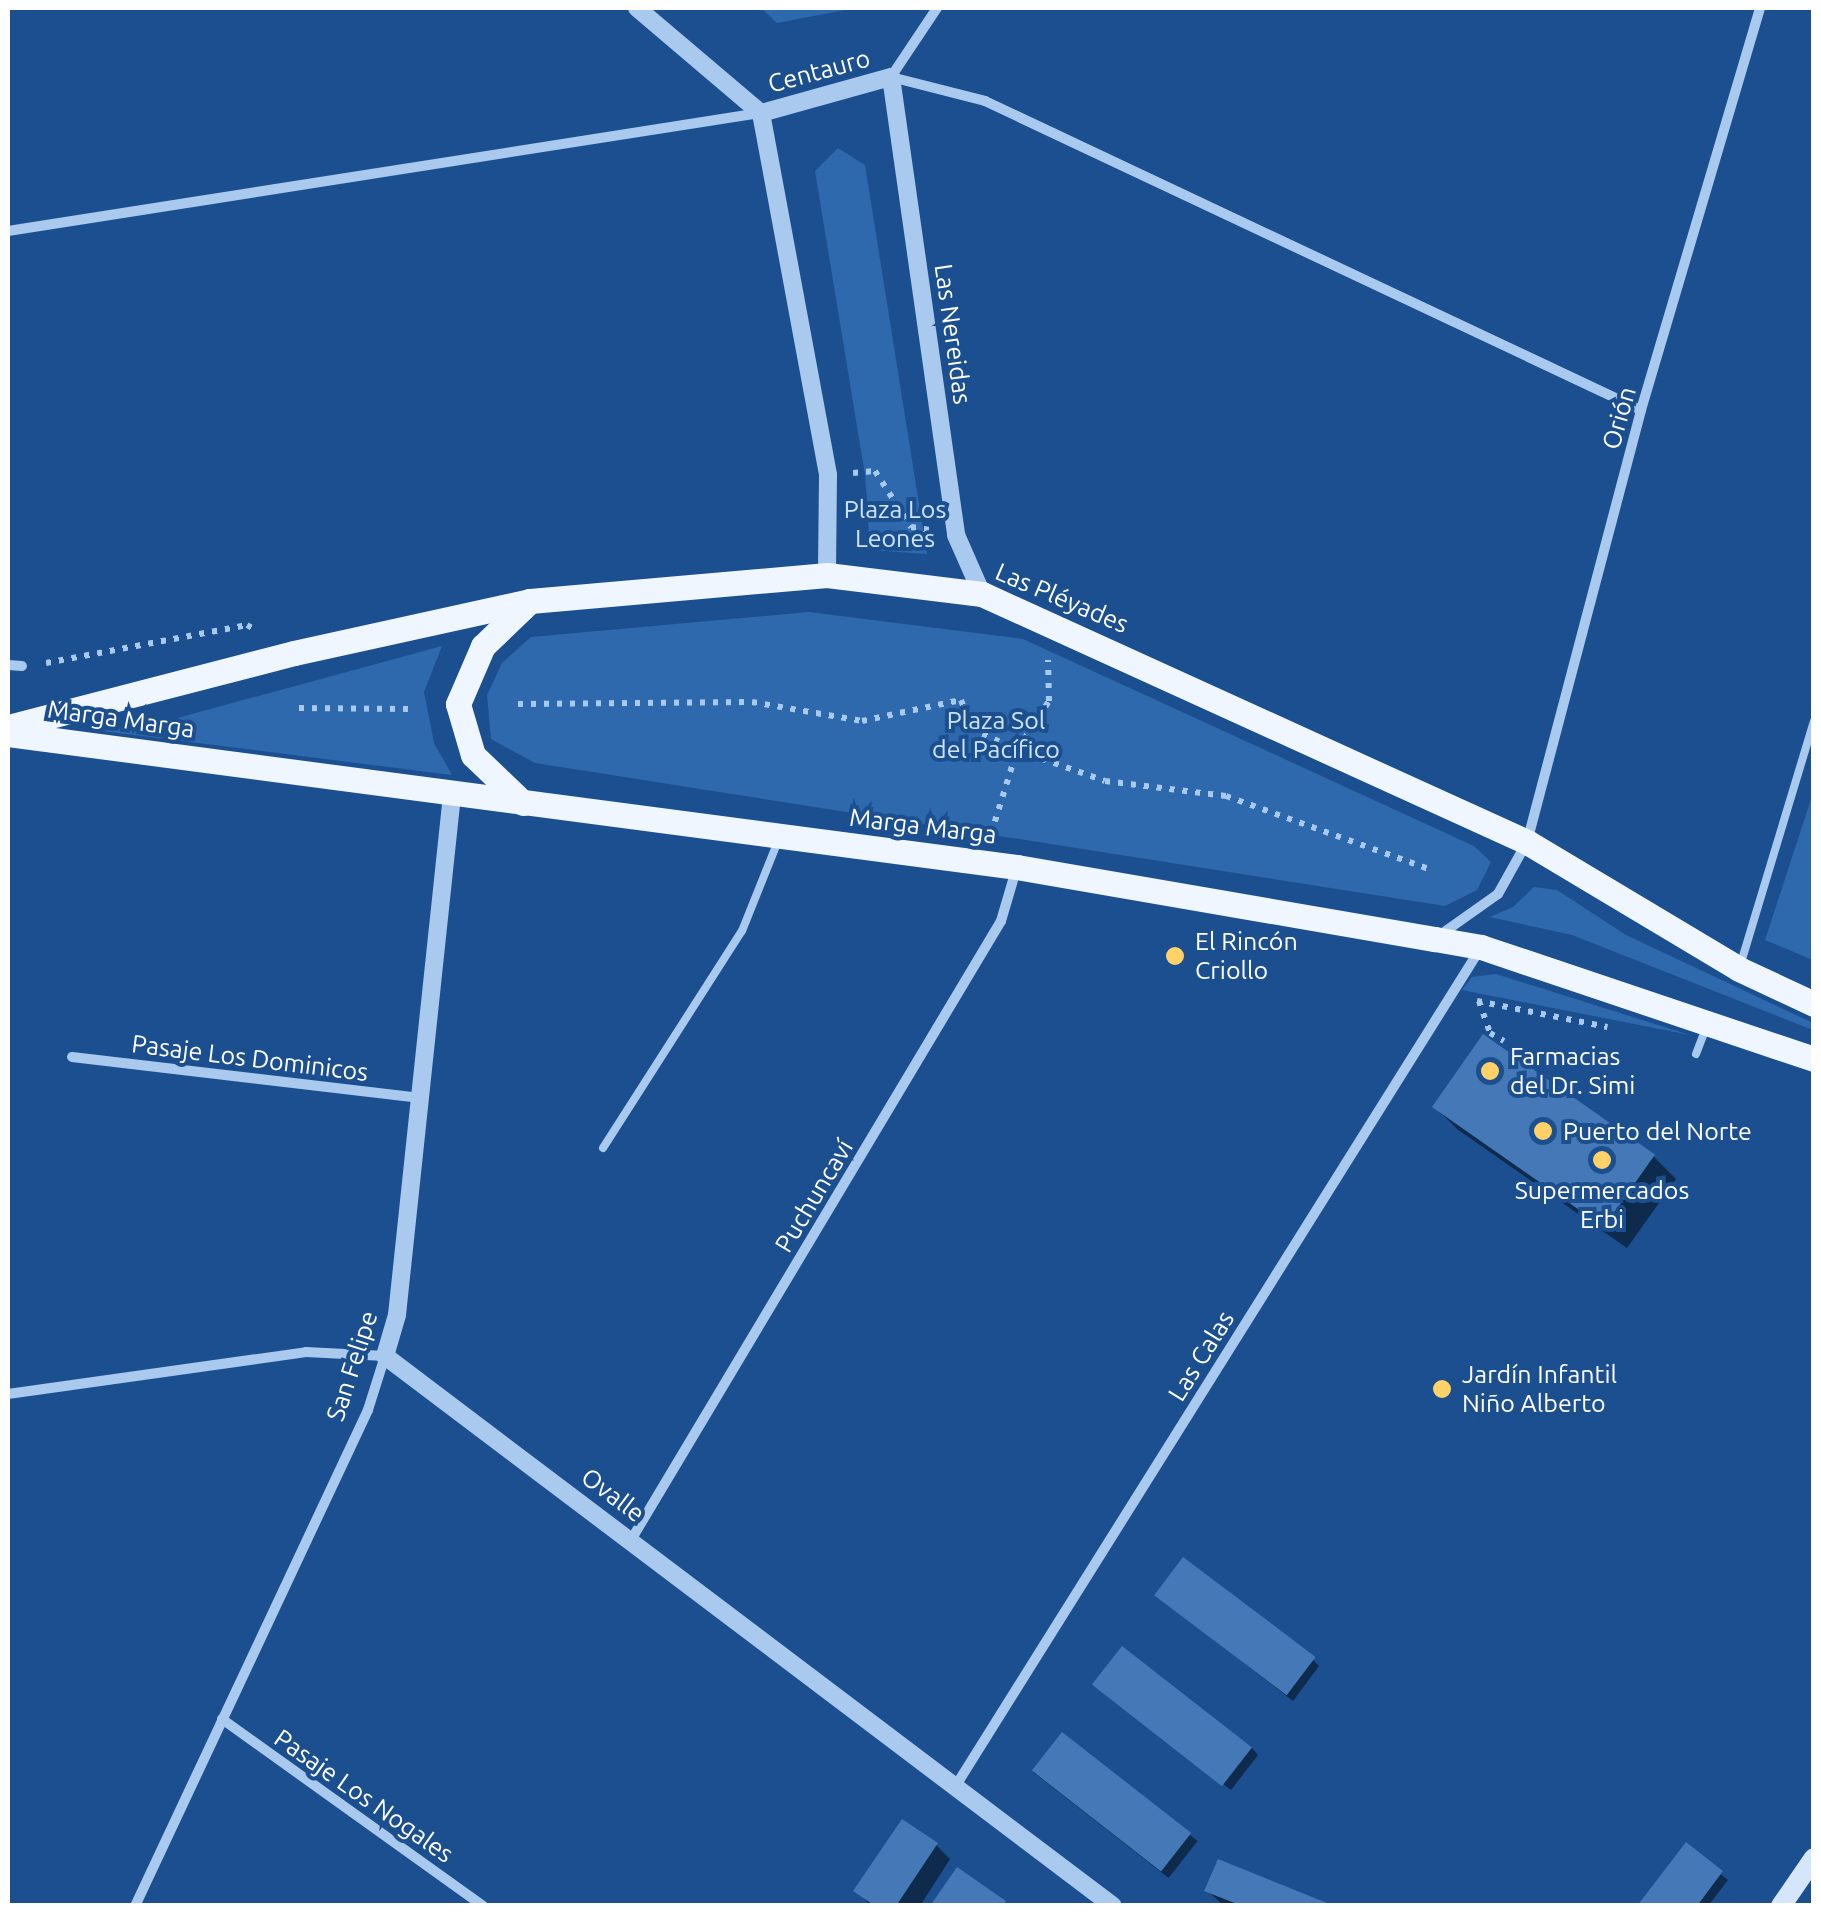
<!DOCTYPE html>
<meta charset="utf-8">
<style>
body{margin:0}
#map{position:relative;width:1821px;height:1913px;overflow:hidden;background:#1b4f8f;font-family:Ubuntu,sans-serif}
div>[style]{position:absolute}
.green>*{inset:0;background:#2e69ad}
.shadow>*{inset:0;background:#0007;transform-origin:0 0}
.building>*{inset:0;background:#4478b7;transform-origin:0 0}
.path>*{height:6px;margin-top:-3px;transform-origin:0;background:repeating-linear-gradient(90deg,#a9c9ee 0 5px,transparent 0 13px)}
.service>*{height:8px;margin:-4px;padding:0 4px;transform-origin:4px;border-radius:4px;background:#a9c9ee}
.minor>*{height:10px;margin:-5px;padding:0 5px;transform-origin:5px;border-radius:5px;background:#a9c9ee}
.tertiary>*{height:18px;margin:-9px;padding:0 9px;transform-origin:9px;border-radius:9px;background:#a9c9ee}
.secondary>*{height:20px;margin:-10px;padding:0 10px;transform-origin:10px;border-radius:10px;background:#d6e6fa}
.primary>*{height:25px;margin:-12.5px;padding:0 12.5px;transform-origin:12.5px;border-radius:12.5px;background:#f0f6ff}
.dots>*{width:28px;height:28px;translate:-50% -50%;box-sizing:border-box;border:5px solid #1b4f8f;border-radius:50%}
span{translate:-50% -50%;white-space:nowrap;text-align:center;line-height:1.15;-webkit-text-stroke:8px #1b4f8f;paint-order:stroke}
.street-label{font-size:25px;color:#fff}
.park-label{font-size:25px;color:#cfe3fa}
.poi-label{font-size:25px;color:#fff}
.left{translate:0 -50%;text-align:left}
.frame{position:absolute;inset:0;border:10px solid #fff;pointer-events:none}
</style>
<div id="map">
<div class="green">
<div style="clip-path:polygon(761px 8px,856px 8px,777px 23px)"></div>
<div style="clip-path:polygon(838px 148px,865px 165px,927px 554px,870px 550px,865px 475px,815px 171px)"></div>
<div style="clip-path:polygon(809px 612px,1023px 639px,1474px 846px,1491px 862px,1477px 890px,1445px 906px,535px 763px,491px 739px,487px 695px,502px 663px,531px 637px)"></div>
<div style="clip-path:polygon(442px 646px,424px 692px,434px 743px,452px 775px,102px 731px,159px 723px)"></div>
<div style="clip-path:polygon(1813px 793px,1814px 960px,1813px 960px,1765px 940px)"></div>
<div style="clip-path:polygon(1534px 887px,1557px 890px,1626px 935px,1813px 1023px,1813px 1030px,1572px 935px,1490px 917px,1513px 907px)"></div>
<div style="clip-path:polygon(1496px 974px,1690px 1035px,1462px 990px,1472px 977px)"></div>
</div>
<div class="shadow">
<div style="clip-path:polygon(1483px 1038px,1654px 1157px,1676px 1179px,1627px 1248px,1457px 1129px,1435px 1107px)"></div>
<div style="clip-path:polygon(1164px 1601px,1313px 1660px,1319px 1666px,1293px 1701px)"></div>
<div style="clip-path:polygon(1102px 1691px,1252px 1748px,1258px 1755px,1231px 1790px)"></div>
<div style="left:1062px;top:1735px;width:172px;height:47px;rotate:38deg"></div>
<div style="clip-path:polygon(936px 1845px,950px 1859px,920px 1906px,871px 1906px,857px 1891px)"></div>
<div style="clip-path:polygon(1686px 1846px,1728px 1880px,1708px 1906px,1640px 1906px)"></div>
<div style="clip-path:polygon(1207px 1890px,1326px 1906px,1224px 1906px)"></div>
</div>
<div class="building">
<div style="left:1483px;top:1034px;width:210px;height:89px;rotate:35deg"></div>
<div style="left:1183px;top:1557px;width:166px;height:48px;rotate:37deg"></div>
<div style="left:1122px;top:1646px;width:165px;height:49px;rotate:38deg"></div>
<div style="left:1062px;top:1732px;width:164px;height:49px;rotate:38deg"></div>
<div style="clip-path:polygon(902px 1819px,938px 1843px,896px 1906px,875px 1906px,853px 1891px)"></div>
<div style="clip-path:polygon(1686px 1842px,1723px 1871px,1697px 1906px,1637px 1906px)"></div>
<div style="clip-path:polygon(1218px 1859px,1332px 1905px,1332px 1906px,1242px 1906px,1204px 1891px)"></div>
<div style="clip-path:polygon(957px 1867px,1006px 1901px,1003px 1906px,930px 1906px)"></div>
</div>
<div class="path">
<div style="left:853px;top:473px;width:22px;rotate:-5deg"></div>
<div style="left:875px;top:471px;width:67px;rotate:57.3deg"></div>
<div style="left:911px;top:527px;width:19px;rotate:9deg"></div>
<div style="left:46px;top:663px;width:205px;rotate:-10.7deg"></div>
<div style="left:247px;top:625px;width:8px;rotate:30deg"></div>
<div style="left:518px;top:704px;width:234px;rotate:-0.5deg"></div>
<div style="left:752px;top:702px;width:112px;rotate:9.8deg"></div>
<div style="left:862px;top:721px;width:101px;rotate:-12deg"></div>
<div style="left:961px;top:700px;width:30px;rotate:70deg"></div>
<div style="left:971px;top:728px;width:51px;rotate:25.6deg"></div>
<div style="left:1017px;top:750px;width:93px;rotate:19.4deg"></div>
<div style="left:1105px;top:781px;width:122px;rotate:7.1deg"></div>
<div style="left:1226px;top:796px;width:216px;rotate:19.8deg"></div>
<div style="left:299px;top:708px;width:109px;rotate:0.5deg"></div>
<div style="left:991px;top:834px;width:88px;rotate:-72.8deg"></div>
<div style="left:1017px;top:750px;width:59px;rotate:-56.9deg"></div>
<div style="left:1049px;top:701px;width:41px;rotate:-91.4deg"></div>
<div style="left:1477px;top:1001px;width:133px;rotate:11.3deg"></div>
<div style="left:1479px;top:1001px;width:34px;rotate:71deg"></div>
<div style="left:1490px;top:1033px;width:16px;rotate:30deg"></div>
</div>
<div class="service">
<div style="left:1740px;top:966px;width:256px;rotate:-73.2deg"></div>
<div style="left:1696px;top:1054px;width:31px;rotate:-69deg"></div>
<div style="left:603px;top:1148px;width:258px;rotate:-57.4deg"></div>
<div style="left:742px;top:931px;width:97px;rotate:-68.2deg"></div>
</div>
<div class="minor">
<div style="left:937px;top:8px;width:83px;rotate:123.7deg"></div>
<div style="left:891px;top:77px;width:97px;rotate:14.3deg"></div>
<div style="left:985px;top:101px;width:725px;rotate:25.22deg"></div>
<div style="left:8px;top:231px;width:761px;rotate:-8.92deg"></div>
<div style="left:8px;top:665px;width:14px;rotate:4deg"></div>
<div style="left:1440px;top:935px;width:71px;rotate:-35.3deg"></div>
<div style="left:1498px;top:894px;width:60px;rotate:-60.9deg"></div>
<div style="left:1527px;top:842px;width:447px;rotate:-75.2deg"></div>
<div style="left:1641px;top:410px;width:419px;rotate:-73.5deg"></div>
<div style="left:72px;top:1057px;width:351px;rotate:6.7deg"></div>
<div style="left:8px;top:1394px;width:301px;rotate:-8deg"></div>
<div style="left:306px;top:1352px;width:79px;rotate:2.9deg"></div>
<div style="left:385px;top:1356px;width:57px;rotate:107.5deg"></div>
<div style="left:368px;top:1410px;width:548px;rotate:115.16deg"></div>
<div style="left:631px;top:1540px;width:721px;rotate:-59.13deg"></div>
<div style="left:1001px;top:921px;width:53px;rotate:-73.6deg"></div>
<div style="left:222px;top:1719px;width:321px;rotate:35.6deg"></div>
<div style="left:955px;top:1787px;width:989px;rotate:-57.93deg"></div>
</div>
<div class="tertiary">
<div style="left:637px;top:8px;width:162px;rotate:40.3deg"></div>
<div style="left:761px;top:113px;width:135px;rotate:-15.5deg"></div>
<div style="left:891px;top:77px;width:463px;rotate:81.9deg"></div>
<div style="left:956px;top:535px;width:64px;rotate:66.2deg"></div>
<div style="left:761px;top:113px;width:368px;rotate:79.5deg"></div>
<div style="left:828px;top:475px;width:100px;rotate:90.6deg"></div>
<div style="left:452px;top:795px;width:523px;rotate:96.04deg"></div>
<div style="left:397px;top:1315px;width:43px;rotate:106.3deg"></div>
<div style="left:385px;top:1356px;width:912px;rotate:37.07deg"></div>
</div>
<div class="secondary">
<div style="left:1781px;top:1906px;width:58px;rotate:-55.5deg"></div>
</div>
<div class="primary">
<div style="left:8px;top:727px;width:295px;rotate:-14.5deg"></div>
<div style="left:294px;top:653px;width:242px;rotate:-12.4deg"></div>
<div style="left:530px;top:601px;width:298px;rotate:-5deg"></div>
<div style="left:827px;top:575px;width:156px;rotate:7deg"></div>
<div style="left:982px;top:594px;width:599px;rotate:24.47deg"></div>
<div style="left:1527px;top:842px;width:247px;rotate:30.9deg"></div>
<div style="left:1739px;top:969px;width:83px;rotate:25deg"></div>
<div style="left:8px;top:734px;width:1018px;rotate:7.51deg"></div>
<div style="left:1017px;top:867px;width:424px;rotate:9.8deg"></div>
<div style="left:1435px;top:939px;width:47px;rotate:9.9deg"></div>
<div style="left:1481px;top:947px;width:351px;rotate:18.6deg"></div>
<div style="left:523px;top:803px;width:69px;rotate:-136.2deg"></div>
<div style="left:473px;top:755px;width:53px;rotate:-106.4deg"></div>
<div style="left:458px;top:704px;width:63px;rotate:-66.7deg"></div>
<div style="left:483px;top:646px;width:65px;rotate:-43.8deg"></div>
</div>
<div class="dots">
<div style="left:1175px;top:956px;background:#ffd166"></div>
<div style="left:1490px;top:1071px;background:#ffd166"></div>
<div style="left:1543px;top:1131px;background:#ffd166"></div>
<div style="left:1602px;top:1160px;background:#ffd166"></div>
<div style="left:1442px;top:1389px;background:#ffd166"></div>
</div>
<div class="street-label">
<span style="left:819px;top:71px;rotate:-15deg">Centauro</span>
<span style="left:953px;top:334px;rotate:82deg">Las Nereidas</span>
<span style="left:1619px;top:418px;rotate:-74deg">Orión</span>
<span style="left:1062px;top:598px;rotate:23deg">Las Pléyades</span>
<span style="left:121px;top:719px;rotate:8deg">Marga Marga</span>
<span style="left:923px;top:826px;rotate:7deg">Marga Marga</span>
<span style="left:250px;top:1058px;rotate:7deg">Pasaje Los Dominicos</span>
<span style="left:814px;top:1196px;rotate:-59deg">Puchuncaví</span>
<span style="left:1201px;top:1356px;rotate:-58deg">Las Calas</span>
<span style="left:352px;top:1366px;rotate:-72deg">San Felipe</span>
<span style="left:613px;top:1495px;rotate:37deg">Ovalle</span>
<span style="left:364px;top:1796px;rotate:35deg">Pasaje Los Nogales</span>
</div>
<div class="park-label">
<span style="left:895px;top:524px">Plaza Los<br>Leones</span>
<span style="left:996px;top:735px">Plaza Sol<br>del Pacífico</span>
</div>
<div class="poi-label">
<span class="left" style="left:1195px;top:956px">El Rincón<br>Criollo</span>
<span class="left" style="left:1510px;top:1071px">Farmacias<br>del Dr. Simi</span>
<span class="left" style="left:1563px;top:1131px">Puerto del Norte</span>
<span style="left:1602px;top:1205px">Supermercados<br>Erbi</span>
<span class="left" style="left:1462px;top:1389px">Jardín Infantil<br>Niño Alberto</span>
</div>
<div class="frame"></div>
</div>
